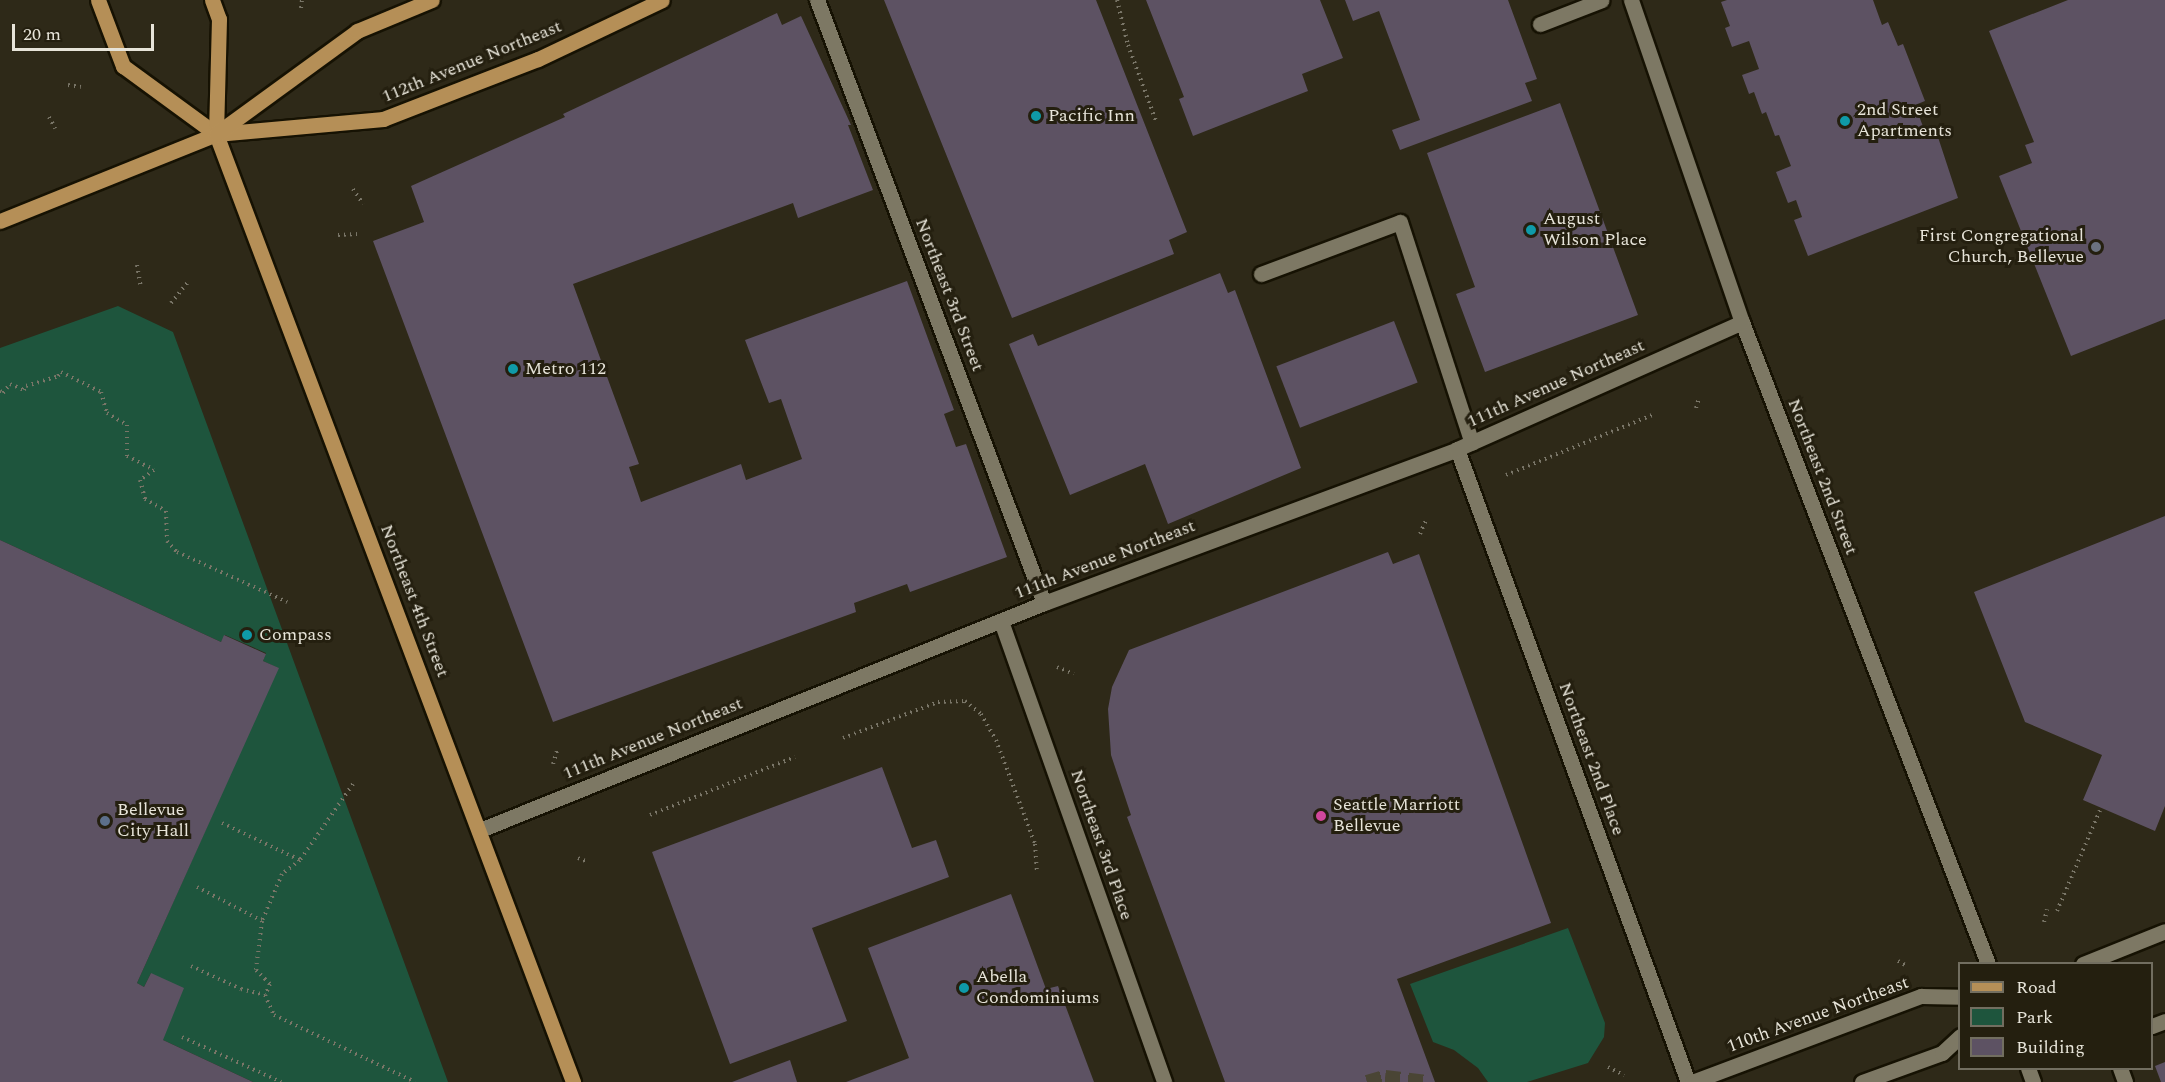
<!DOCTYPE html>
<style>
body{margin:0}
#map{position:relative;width:2165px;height:1082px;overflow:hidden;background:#2e2918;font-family:Spectral,serif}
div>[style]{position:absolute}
.green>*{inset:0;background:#1e553d}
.building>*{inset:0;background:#5d5263;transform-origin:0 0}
.minor-tunnel>*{height:15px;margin-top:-7.5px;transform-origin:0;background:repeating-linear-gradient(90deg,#4a4535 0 15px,transparent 0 23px)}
.path>*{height:4px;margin-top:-2px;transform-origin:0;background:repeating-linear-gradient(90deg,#7a7668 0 1.5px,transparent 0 6px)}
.roads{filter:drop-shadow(2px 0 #161203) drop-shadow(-2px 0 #161203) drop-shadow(0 2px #161203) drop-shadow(0 -2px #161203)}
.minor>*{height:15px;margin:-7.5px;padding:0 7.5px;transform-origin:7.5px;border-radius:7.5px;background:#7d7864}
.major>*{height:15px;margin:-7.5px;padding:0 7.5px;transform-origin:7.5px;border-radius:7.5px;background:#b58f57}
.dots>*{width:16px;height:16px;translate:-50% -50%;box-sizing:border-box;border:3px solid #241f0f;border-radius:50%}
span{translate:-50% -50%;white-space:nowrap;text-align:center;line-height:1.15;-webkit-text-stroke:6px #241f0f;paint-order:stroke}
.street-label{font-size:18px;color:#e7e4d9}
.poi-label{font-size:18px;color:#e7e4d9}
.left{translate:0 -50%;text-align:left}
.right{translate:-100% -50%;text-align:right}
.legend{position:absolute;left:1958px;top:962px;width:195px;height:108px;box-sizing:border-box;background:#241f0f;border:2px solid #726e60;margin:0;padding:8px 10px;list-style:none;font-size:18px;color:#e7e4d9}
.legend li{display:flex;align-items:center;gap:12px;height:30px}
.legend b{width:30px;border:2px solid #726e60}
.scale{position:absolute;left:12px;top:24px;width:142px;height:27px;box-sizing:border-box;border:3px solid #e7e4d9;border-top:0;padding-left:8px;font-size:18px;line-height:21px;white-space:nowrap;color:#e7e4d9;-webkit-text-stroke:4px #241f0f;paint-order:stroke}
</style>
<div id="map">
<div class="green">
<div style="clip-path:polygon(118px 306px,173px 332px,448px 1082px,253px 1082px,163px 1040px,151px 973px,144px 987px,137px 983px,278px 668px,263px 661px,266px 653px,225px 635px,221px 642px,0 540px,0 348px)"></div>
<div style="clip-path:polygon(1568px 928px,1605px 1023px,1604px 1037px,1588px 1063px,1527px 1082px,1488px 1082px,1478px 1068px,1454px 1050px,1433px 1042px,1410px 984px)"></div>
</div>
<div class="building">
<div style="clip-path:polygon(884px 0,1096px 0,1187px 232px,1169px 240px,1174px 254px,1012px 318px)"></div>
<div style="clip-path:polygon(1146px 0,1320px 0,1343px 58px,1302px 74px,1308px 91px,1193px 136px,1179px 99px,1184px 97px)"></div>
<div style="clip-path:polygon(1345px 0,1508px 0,1537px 79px,1525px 83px,1532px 101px,1400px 150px,1392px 130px,1420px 120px,1379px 11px,1353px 21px)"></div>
<div style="clip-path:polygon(1727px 0,1873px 0,1882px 25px,1888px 22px,1898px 46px,1903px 44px,1925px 101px,1915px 105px,1925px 132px,1935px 128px,1958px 198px,1808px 256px,1794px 220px,1802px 217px,1796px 200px,1788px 203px,1776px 172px,1791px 166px,1779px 135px,1775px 136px,1766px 112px,1762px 114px,1754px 92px,1749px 94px,1742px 75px,1759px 69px,1749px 41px,1732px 47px,1725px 28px,1730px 26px,1721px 2px)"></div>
<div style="clip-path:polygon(2068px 0,2165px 0,2165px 319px,2071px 356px,1999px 176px,2032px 163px,2025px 145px,2034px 142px,1989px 31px)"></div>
<div style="clip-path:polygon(777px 13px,782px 25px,801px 16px,851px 125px,848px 125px,873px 190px,798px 218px,793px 203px,573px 284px,639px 464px,629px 467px,641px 502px,741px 464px,746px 480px,802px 459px,781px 399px,769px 403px,745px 340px,907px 281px,954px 410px,944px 414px,956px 447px,966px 444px,1007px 557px,910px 592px,907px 584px,854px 603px,856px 612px,553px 722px,373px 241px,424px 222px,411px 186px,565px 117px,563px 114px)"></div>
<div style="clip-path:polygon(1560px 103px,1638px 315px,1485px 372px,1456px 294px,1475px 287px,1427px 153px)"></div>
<div style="clip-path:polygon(1220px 273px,1228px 293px,1235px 290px,1301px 468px,1168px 524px,1145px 464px,1070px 495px,1009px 344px,1033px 334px,1038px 346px)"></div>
<div style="left:1394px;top:321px;width:66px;height:126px;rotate:69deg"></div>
<div style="clip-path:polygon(2165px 516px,2165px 806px,2155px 831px,2083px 800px,2102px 755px,2025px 722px,1974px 592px)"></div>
<div style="clip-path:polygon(0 540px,221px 642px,224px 635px,266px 654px,263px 661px,279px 668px,137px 983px,144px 987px,151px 973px,184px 988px,163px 1040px,253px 1082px,0 1082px)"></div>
<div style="clip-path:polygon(1388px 552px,1393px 564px,1419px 554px,1551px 923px,1397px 979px,1435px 1082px,1225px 1082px,1127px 817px,1131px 815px,1111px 755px,1108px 709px,1112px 687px,1129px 650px)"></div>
<div style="clip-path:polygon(882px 767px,912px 848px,936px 840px,949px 877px,812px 928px,847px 1021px,730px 1064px,652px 852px)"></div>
<div style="clip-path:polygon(1011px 894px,1046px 989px,1058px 986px,1094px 1082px,846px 1082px,909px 1058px,868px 948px)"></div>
<div style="clip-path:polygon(790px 1060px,797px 1082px,732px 1082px)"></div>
<div style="clip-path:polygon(2165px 1062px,2165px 1082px,2161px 1082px,2155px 1066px)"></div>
</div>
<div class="minor-tunnel">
<div style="left:1367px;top:1082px;width:19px;rotate:-16deg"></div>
<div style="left:1385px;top:1077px;width:42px;rotate:6.8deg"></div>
</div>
<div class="path">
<div style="left:1117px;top:0;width:46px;rotate:76.3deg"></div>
<div style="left:1128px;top:45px;width:81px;rotate:69.8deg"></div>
<div style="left:301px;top:8px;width:8px;rotate:-83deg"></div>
<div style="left:68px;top:85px;width:13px;rotate:9deg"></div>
<div style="left:49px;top:117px;width:13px;rotate:61deg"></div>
<div style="left:353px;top:189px;width:18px;rotate:56deg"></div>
<div style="left:338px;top:235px;width:19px;rotate:-3deg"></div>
<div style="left:137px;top:265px;width:23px;rotate:80deg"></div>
<div style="left:171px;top:303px;width:28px;rotate:-51deg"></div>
<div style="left:0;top:391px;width:4px;rotate:34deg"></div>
<div style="left:3px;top:393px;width:11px;rotate:-52deg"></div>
<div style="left:10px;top:384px;width:15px;rotate:23deg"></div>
<div style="left:24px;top:390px;width:4px;rotate:-63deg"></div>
<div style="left:26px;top:386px;width:34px;rotate:-17deg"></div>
<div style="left:58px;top:376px;width:5px;rotate:-53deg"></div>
<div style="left:61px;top:372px;width:45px;rotate:26.6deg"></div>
<div style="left:101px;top:392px;width:22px;rotate:74deg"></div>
<div style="left:107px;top:413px;width:23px;rotate:31deg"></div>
<div style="left:127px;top:425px;width:31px;rotate:90deg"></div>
<div style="left:127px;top:456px;width:30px;rotate:27deg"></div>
<div style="left:154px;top:470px;width:17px;rotate:144deg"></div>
<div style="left:140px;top:480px;width:20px;rotate:75deg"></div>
<div style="left:145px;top:499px;width:24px;rotate:30deg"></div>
<div style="left:166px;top:511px;width:30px;rotate:88deg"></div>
<div style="left:167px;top:541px;width:15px;rotate:48deg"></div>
<div style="left:177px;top:552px;width:121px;rotate:24.4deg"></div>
<div style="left:1696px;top:408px;width:10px;rotate:-73deg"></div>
<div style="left:1506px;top:475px;width:161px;rotate:-22.3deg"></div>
<div style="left:1420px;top:534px;width:15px;rotate:-67deg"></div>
<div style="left:1057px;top:667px;width:18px;rotate:22deg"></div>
<div style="left:843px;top:738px;width:102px;rotate:-20.8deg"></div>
<div style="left:938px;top:702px;width:27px;rotate:-2deg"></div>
<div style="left:965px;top:701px;width:21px;rotate:39deg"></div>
<div style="left:981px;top:714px;width:30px;rotate:60deg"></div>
<div style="left:996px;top:740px;width:111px;rotate:69.4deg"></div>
<div style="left:1035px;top:844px;width:28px;rotate:86deg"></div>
<div style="left:553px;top:764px;width:14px;rotate:-73deg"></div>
<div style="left:353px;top:784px;width:93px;rotate:124.9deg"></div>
<div style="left:300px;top:860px;width:23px;rotate:142deg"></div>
<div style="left:282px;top:874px;width:51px;rotate:113.1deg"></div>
<div style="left:262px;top:921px;width:49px;rotate:97deg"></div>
<div style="left:256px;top:970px;width:20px;rotate:45deg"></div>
<div style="left:270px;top:984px;width:12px;rotate:114deg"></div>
<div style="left:265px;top:995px;width:22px;rotate:66deg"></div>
<div style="left:274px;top:1015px;width:156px;rotate:25.4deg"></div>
<div style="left:650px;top:815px;width:156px;rotate:-21.8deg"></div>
<div style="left:222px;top:823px;width:86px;rotate:25.4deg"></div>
<div style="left:578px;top:858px;width:11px;rotate:22deg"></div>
<div style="left:197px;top:887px;width:73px;rotate:27.6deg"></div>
<div style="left:2057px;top:911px;width:112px;rotate:-66.9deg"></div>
<div style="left:2044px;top:922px;width:13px;rotate:-77deg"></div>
<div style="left:1898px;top:961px;width:10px;rotate:29deg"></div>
<div style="left:191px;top:966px;width:55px;rotate:24.7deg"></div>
<div style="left:241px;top:989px;width:25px;rotate:14deg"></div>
<div style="left:182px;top:1037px;width:109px;rotate:24.4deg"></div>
<div style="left:1608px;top:1067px;width:18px;rotate:27deg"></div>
</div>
<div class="roads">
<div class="minor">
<div style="left:817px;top:0;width:644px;rotate:69.37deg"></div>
<div style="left:1631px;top:0;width:341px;rotate:71deg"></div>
<div style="left:1742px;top:322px;width:688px;rotate:69.03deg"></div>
<div style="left:1540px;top:24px;width:66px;rotate:-21.2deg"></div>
<div style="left:1261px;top:274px;width:148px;rotate:-20.5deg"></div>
<div style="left:1400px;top:222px;width:232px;rotate:72deg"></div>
<div style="left:1457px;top:449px;width:674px;rotate:69.95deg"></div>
<div style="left:1001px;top:621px;width:489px;rotate:70.5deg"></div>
<div style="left:480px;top:830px;width:608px;rotate:-21.92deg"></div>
<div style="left:1044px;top:603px;width:441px;rotate:-20.4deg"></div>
<div style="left:1457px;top:449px;width:312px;rotate:-24deg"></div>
<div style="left:2083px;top:964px;width:88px;rotate:-21.9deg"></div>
<div style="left:2152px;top:1026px;width:14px;rotate:-21deg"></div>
<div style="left:2028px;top:1068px;width:15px;rotate:70deg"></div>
<div style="left:2120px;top:1068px;width:15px;rotate:70deg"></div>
<div style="left:1692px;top:1082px;width:245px;rotate:-20.6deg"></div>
<div style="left:1921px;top:996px;width:39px;rotate:1deg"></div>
<div style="left:1862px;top:1082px;width:85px;rotate:-19.9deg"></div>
<div style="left:1942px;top:1053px;width:25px;rotate:-43deg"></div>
</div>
<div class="major">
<div style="left:98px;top:0;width:71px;rotate:69.3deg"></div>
<div style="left:123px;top:66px;width:115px;rotate:36.2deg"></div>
<div style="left:212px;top:0;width:20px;rotate:70deg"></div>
<div style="left:219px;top:19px;width:115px;rotate:91.5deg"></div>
<div style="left:216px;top:134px;width:1013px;rotate:69.36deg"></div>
<div style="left:216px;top:134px;width:168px;rotate:-5.1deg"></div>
<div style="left:383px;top:119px;width:166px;rotate:-21.2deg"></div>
<div style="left:538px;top:59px;width:137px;rotate:-25.4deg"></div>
<div style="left:0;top:221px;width:233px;rotate:-21.9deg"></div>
<div style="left:216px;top:134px;width:175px;rotate:-36.1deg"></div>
<div style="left:357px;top:31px;width:81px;rotate:-22.5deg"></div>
</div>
</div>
<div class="dots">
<div style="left:1036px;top:116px;background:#0f9aa8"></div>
<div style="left:1845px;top:121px;background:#0f9aa8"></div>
<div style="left:1531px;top:230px;background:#0f9aa8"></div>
<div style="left:2096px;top:247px;background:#6b7280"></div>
<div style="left:513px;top:369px;background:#0f9aa8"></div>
<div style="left:247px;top:635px;background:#0f9aa8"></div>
<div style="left:1321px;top:816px;background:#d1479c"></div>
<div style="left:105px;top:821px;background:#5c6f8a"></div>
<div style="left:964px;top:988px;background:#0f9aa8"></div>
</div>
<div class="street-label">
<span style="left:472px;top:62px;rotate:-22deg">112th Avenue Northeast</span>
<span style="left:949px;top:295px;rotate:69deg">Northeast 3rd Street</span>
<span style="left:1556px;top:384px;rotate:-24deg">111th Avenue Northeast</span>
<span style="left:1822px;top:477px;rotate:69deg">Northeast 2nd Street</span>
<span style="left:1105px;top:560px;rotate:-21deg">111th Avenue Northeast</span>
<span style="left:414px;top:601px;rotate:69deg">Northeast 4th Street</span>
<span style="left:653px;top:739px;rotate:-22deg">111th Avenue Northeast</span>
<span style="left:1591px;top:759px;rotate:70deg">Northeast 2nd Place</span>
<span style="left:1101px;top:845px;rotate:71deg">Northeast 3rd Place</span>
<span style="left:1818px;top:1015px;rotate:-20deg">110th Avenue Northeast</span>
</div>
<div class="poi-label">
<span class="left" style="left:1857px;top:121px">2nd Street<br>Apartments</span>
<span class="left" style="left:1048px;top:116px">Pacific Inn</span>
<span class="left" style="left:1543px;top:230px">August<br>Wilson Place</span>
<span class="right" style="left:2084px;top:247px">First Congregational<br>Church, Bellevue</span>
<span class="left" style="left:525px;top:369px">Metro 112</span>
<span class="left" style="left:259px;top:635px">Compass</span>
<span class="left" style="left:1333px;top:816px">Seattle Marriott<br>Bellevue</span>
<span class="left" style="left:117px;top:821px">Bellevue<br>City Hall</span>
<span class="left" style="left:976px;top:988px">Abella<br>Condominiums</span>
</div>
<ul class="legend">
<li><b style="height:8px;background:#b58f57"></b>Road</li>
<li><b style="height:16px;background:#1e553d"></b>Park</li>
<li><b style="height:16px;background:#5d5263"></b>Building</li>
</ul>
<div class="scale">20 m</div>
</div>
